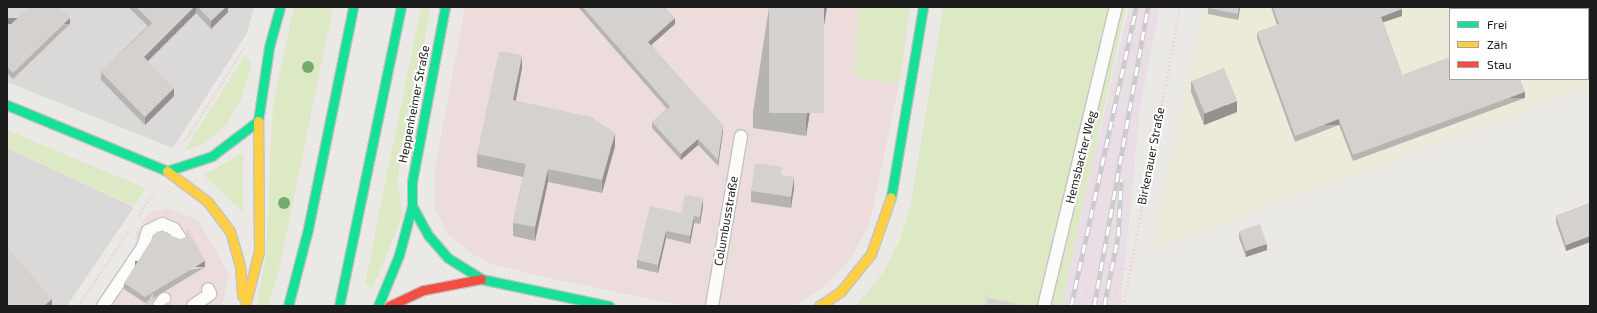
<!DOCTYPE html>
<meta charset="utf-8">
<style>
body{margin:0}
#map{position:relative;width:1597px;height:313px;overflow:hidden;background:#ebe9e6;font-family:"Exo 2",sans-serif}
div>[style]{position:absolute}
.residential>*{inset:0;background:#dad9d7}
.commercial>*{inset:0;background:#eddcdc}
.industrial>*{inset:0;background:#e9dee6}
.farmland>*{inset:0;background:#ecebd9}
.grass>*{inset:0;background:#dce9c4}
.path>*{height:2.5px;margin-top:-1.25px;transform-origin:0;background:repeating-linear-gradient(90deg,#ead9d8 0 2px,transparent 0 4px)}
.roads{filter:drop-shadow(1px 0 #c4c3c2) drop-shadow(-1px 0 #c4c3c2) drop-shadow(0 1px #c4c3c2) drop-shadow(0 -1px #c4c3c2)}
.lane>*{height:12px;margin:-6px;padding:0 6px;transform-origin:6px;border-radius:6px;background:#fcfcfb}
.fast>*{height:9px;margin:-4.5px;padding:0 4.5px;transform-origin:4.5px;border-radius:4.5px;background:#16e098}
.slow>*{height:9px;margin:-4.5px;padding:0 4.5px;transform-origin:4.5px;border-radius:4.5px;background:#ffcf43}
.jam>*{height:9px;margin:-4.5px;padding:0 4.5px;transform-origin:4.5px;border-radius:4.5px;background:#f24e42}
.rail>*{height:4.5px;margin-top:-2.25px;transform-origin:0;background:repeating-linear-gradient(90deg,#fff 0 9px,#cacac9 0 18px);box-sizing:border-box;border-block:1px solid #cacac9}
.trees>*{width:12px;height:12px;margin:-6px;border-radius:50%;background:#73ac6e}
.wall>*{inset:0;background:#b6b4b1}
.shaded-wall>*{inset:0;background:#949290;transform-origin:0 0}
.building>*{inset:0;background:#d4d1ce;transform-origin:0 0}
span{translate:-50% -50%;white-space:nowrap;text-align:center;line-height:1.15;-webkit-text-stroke:4px #fff;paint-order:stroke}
.street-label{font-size:12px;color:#1d1d1d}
.frame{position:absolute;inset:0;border:8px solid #1d1d1d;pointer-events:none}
.legend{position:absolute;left:1449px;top:8px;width:140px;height:72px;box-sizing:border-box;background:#fff;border:1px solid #a5a5a5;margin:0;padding:5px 7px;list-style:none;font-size:12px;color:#1d1d1d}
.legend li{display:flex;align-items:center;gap:8px;height:20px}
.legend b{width:20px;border:1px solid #a5a5a5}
</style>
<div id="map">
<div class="residential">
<div style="clip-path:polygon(7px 7px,254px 7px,247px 33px,173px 148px,7px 82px)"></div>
<div style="clip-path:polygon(7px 148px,134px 207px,67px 306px,7px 306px)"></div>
</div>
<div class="commercial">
<div style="clip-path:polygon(465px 7px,910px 7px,899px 84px,870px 222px,850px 260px,824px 287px,793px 306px,685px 306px,548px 278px,492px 264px,472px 254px,449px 235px,435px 209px,434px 173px)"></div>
<div style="clip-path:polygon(168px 208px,198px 220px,229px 274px,222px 306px,95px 306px,135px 248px,136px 232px,149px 213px)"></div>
</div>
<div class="industrial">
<div style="clip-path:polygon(1129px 7px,1160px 7px,1140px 108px,1121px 306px,1059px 306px)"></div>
</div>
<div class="farmland">
<div style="clip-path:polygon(evenodd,1205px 7px,1590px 7px,1590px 87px,1151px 250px,1205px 7px,1450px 9px,1588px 9px,1588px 79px,1450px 79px,1450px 9px)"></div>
</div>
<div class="grass">
<div style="clip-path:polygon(294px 7px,333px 7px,280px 266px,268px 306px,257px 306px,266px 254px,273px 104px)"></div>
<div style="clip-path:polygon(421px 7px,431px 7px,397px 180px,403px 215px,373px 287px,368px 287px,365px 283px)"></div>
<div style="clip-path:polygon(859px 7px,910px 7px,899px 84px,854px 76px)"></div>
<div style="clip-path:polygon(943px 7px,1126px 7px,1061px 306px,856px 306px,883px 273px,899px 242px,910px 208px)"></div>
<div style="clip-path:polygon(245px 55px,252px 62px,241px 100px,226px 125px,205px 143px,184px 151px)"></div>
<div style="clip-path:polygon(7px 130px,97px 168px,146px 188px,134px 206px,7px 148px)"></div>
<div style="clip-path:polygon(243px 153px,243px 212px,204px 175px)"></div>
</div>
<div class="path">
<div style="left:185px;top:141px;width:112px;rotate:-57.7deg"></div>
<div style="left:138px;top:216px;width:31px;rotate:-57deg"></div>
<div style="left:78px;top:306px;width:92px;rotate:-56.1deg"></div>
<div style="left:984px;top:306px;width:13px;rotate:-77deg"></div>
<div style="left:1083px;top:306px;width:31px;rotate:-79deg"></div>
<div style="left:1089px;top:276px;width:31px;rotate:11deg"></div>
<div style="left:1114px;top:306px;width:39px;rotate:-80deg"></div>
<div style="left:1121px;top:268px;width:9px;rotate:6deg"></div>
<div style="left:1123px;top:306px;width:304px;rotate:-79.2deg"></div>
</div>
<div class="roads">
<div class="lane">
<div style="left:103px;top:306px;width:71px;rotate:-55.9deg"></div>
<div style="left:143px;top:247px;width:17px;rotate:-73deg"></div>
<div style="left:148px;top:231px;width:16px;rotate:-27deg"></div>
<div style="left:162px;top:224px;width:13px;rotate:23deg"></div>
<div style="left:174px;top:229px;width:11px;rotate:56deg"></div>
<div style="left:159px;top:306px;width:9px;rotate:-54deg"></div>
<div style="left:193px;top:306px;width:21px;rotate:-35deg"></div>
<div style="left:210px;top:294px;width:5px;rotate:-112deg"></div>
<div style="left:712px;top:306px;width:172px;rotate:-80.3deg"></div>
<div style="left:1044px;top:306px;width:308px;rotate:-76.5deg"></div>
</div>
<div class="fast">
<div style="left:445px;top:7px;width:178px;rotate:100.7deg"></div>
<div style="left:412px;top:182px;width:24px;rotate:90deg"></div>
<div style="left:412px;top:206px;width:33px;rotate:61deg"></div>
<div style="left:428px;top:235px;width:30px;rotate:49deg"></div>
<div style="left:448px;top:258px;width:39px;rotate:32deg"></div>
<div style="left:481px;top:279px;width:131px;rotate:11.9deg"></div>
<div style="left:7px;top:105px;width:173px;rotate:22.4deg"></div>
<div style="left:167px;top:171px;width:47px;rotate:-18.4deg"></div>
<div style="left:212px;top:156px;width:58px;rotate:-37.3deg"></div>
<div style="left:258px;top:121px;width:75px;rotate:-81.5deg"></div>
<div style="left:269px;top:47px;width:41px;rotate:-74.6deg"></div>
<div style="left:891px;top:197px;width:193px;rotate:-80.4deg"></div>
<div style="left:288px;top:306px;width:80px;rotate:-75.4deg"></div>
<div style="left:308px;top:229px;width:227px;rotate:-78.5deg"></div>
<div style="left:339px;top:306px;width:305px;rotate:-78.3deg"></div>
<div style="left:378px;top:306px;width:55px;rotate:-67.6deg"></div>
<div style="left:399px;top:255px;width:51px;rotate:-75.1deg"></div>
</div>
<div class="slow">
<div style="left:167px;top:171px;width:51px;rotate:37.1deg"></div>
<div style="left:208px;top:202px;width:36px;rotate:53deg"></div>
<div style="left:230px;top:231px;width:36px;rotate:74deg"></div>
<div style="left:240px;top:266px;width:30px;rotate:86deg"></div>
<div style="left:245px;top:306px;width:57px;rotate:-75.7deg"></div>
<div style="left:259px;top:251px;width:130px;rotate:-90.4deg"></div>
<div style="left:819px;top:306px;width:27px;rotate:-34deg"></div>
<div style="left:841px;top:291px;width:48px;rotate:-51deg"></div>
<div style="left:871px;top:254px;width:60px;rotate:-70.7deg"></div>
</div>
<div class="jam">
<div style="left:389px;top:306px;width:38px;rotate:-25deg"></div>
<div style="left:424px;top:290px;width:58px;rotate:-10.9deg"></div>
</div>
</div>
<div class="rail">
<div style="left:1071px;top:306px;width:306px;rotate:-77.7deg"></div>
<div style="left:1094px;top:306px;width:304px;rotate:-79.8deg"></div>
<div style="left:1104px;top:306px;width:71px;rotate:-78.7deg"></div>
<div style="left:1118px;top:236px;width:56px;rotate:-86.9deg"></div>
</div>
<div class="trees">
<div style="left:308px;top:67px"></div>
<div style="left:284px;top:203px"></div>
</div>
<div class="wall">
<div style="clip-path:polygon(128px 7px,228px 7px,228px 12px,211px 29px,196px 13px,148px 61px,174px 96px,145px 125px,101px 80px,101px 72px,148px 26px)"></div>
<div style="clip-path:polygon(578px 7px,665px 7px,675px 24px,651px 45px,723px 131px,718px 166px,698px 145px,681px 160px,652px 128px,652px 122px,667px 109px)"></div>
<div style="clip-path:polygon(769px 7px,827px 7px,806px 136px,753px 128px,753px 112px)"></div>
<div style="clip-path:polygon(1208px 7px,1240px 7px,1238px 20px,1208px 14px)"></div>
<div style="clip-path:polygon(1271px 7px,1401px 7px,1402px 16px,1383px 22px,1402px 75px,1525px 98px,1353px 161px,1339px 125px,1295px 142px,1257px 38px,1257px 32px,1277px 25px)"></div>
<div style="clip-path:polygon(70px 24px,13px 79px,7px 73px,7px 28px)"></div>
<div style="clip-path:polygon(522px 68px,516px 101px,615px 146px,602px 193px,548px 182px,535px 241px,513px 236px,513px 223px,523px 177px,477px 167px,477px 154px)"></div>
<div style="clip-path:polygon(1191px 81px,1237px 112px,1204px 125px,1191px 92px)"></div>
<div style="clip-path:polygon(782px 175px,794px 188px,791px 208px,751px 202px,751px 191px)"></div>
<div style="clip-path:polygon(1590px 203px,1590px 242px,1566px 251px,1556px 222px,1556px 216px)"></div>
<div style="clip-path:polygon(703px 206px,700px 224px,694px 223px,690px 244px,666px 238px,658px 273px,637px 268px,637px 260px,681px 213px)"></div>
<div style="clip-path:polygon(1239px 231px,1267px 250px,1246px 257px,1239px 238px)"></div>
<div style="clip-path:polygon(205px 267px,154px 298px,145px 306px,148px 301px,145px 303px,124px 289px,124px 283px)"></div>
</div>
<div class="shaded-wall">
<div style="clip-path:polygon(194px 7px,196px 7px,196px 13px,144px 65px,144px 57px)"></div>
<div style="clip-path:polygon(226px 7px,228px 7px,228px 12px,211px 29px,211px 21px)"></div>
<div style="clip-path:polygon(824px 7px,827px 7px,806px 136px,806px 120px)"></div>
<div style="clip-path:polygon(1239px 7px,1240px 7px,1238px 20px,1238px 14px)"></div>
<div style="clip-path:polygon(1402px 9px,1402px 16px,1381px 23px,1381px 17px)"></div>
<div style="left:70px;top:18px;width:6px;height:79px;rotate:90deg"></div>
<div style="clip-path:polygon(675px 18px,675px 24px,648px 48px,648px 42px)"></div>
<div style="clip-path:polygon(522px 55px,522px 68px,513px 113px,513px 100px)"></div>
<div style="clip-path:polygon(174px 88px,174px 96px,145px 125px,145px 117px)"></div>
<div style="left:1525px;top:92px;width:6px;height:183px;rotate:90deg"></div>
<div style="clip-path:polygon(1237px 101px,1237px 112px,1204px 125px,1204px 114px)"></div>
<div style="left:1339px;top:119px;width:6px;height:47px;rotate:90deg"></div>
<div style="clip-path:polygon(723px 125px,723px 131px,718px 166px,718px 160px)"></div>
<div style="clip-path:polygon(615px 133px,615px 146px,602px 193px,602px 180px)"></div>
<div style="clip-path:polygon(698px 139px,698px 145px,681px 160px,681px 154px)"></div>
<div style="clip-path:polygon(548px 169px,548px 182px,535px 241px,535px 227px)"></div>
<div style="clip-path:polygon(794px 177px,794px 188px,791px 208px,791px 197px)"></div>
<div style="clip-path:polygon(703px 198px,703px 206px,700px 224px,700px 217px)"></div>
<div style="clip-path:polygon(694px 216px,694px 223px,690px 244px,690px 236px)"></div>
<div style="clip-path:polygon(666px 231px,666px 238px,658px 273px,658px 265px)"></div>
<div style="clip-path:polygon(1590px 236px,1590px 242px,1566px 251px,1566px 245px)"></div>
<div style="clip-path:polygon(1267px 244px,1267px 250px,1246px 257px,1246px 251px)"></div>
<div style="left:205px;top:261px;width:6px;height:70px;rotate:90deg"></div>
<div style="clip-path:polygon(52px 299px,52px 306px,44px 306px)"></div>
</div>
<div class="building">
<div style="clip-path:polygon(29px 7px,59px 7px,70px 18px,13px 73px,7px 67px,7px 28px)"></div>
<div style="clip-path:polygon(136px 7px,194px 7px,144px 57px,174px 88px,145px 117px,101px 72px,152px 23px)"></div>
<div style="clip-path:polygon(198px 7px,226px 7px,211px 21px)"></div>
<div style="clip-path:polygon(583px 7px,665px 7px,675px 18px,648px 42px,723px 125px,718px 160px,698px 139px,681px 154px,652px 122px,670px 107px)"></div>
<div style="left:769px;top:7px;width:55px;height:106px"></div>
<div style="clip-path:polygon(1208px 7px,1239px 7px,1238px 14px,1208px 8px)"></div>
<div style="clip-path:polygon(1273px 7px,1401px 7px,1402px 9px,1381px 17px,1402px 75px,1450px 57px,1450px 79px,1520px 79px,1525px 92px,1353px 155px,1339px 119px,1295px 136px,1257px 32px,1279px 24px)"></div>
<div style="clip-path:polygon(499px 51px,522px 55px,513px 100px,591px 117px,615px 133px,602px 180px,548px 169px,535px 227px,513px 223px,526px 164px,477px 154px)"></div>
<div style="left:1224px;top:68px;width:35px;height:35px;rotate:68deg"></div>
<div style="clip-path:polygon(755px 163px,782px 167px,781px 175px,794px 177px,791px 197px,751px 191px)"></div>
<div style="clip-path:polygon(685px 195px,703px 198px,700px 217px,694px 216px,690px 236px,666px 231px,658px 265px,637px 260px,650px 206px,681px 213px)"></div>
<div style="clip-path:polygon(1590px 203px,1590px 236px,1566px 245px,1556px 216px)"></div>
<div style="left:1260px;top:224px;width:21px;height:22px;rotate:71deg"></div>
<div style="clip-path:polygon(187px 228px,205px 261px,145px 297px,124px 283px,157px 231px,181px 239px,187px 236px)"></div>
<div style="clip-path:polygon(7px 247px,52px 299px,44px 306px,8px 306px,7px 304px)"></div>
<div style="clip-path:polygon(153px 293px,154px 306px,156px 306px,145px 306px)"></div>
<div style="clip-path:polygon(988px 298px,1018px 304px,1018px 306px,986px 306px)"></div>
<div style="clip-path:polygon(167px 302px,172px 306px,163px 306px)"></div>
</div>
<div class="street-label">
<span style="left:414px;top:104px;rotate:-79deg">Heppenheimer Straße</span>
<span style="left:1151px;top:156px;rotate:-79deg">Birkenauer Straße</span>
<span style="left:1081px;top:157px;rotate:-76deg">Hemsbacher Weg</span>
<span style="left:726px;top:221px;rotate:-80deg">Columbusstraße</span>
</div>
<div class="frame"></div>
<ul class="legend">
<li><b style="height:5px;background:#16e098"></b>Frei</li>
<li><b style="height:5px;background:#ffcf43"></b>Zäh</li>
<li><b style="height:5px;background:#f24e42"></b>Stau</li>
</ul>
</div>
